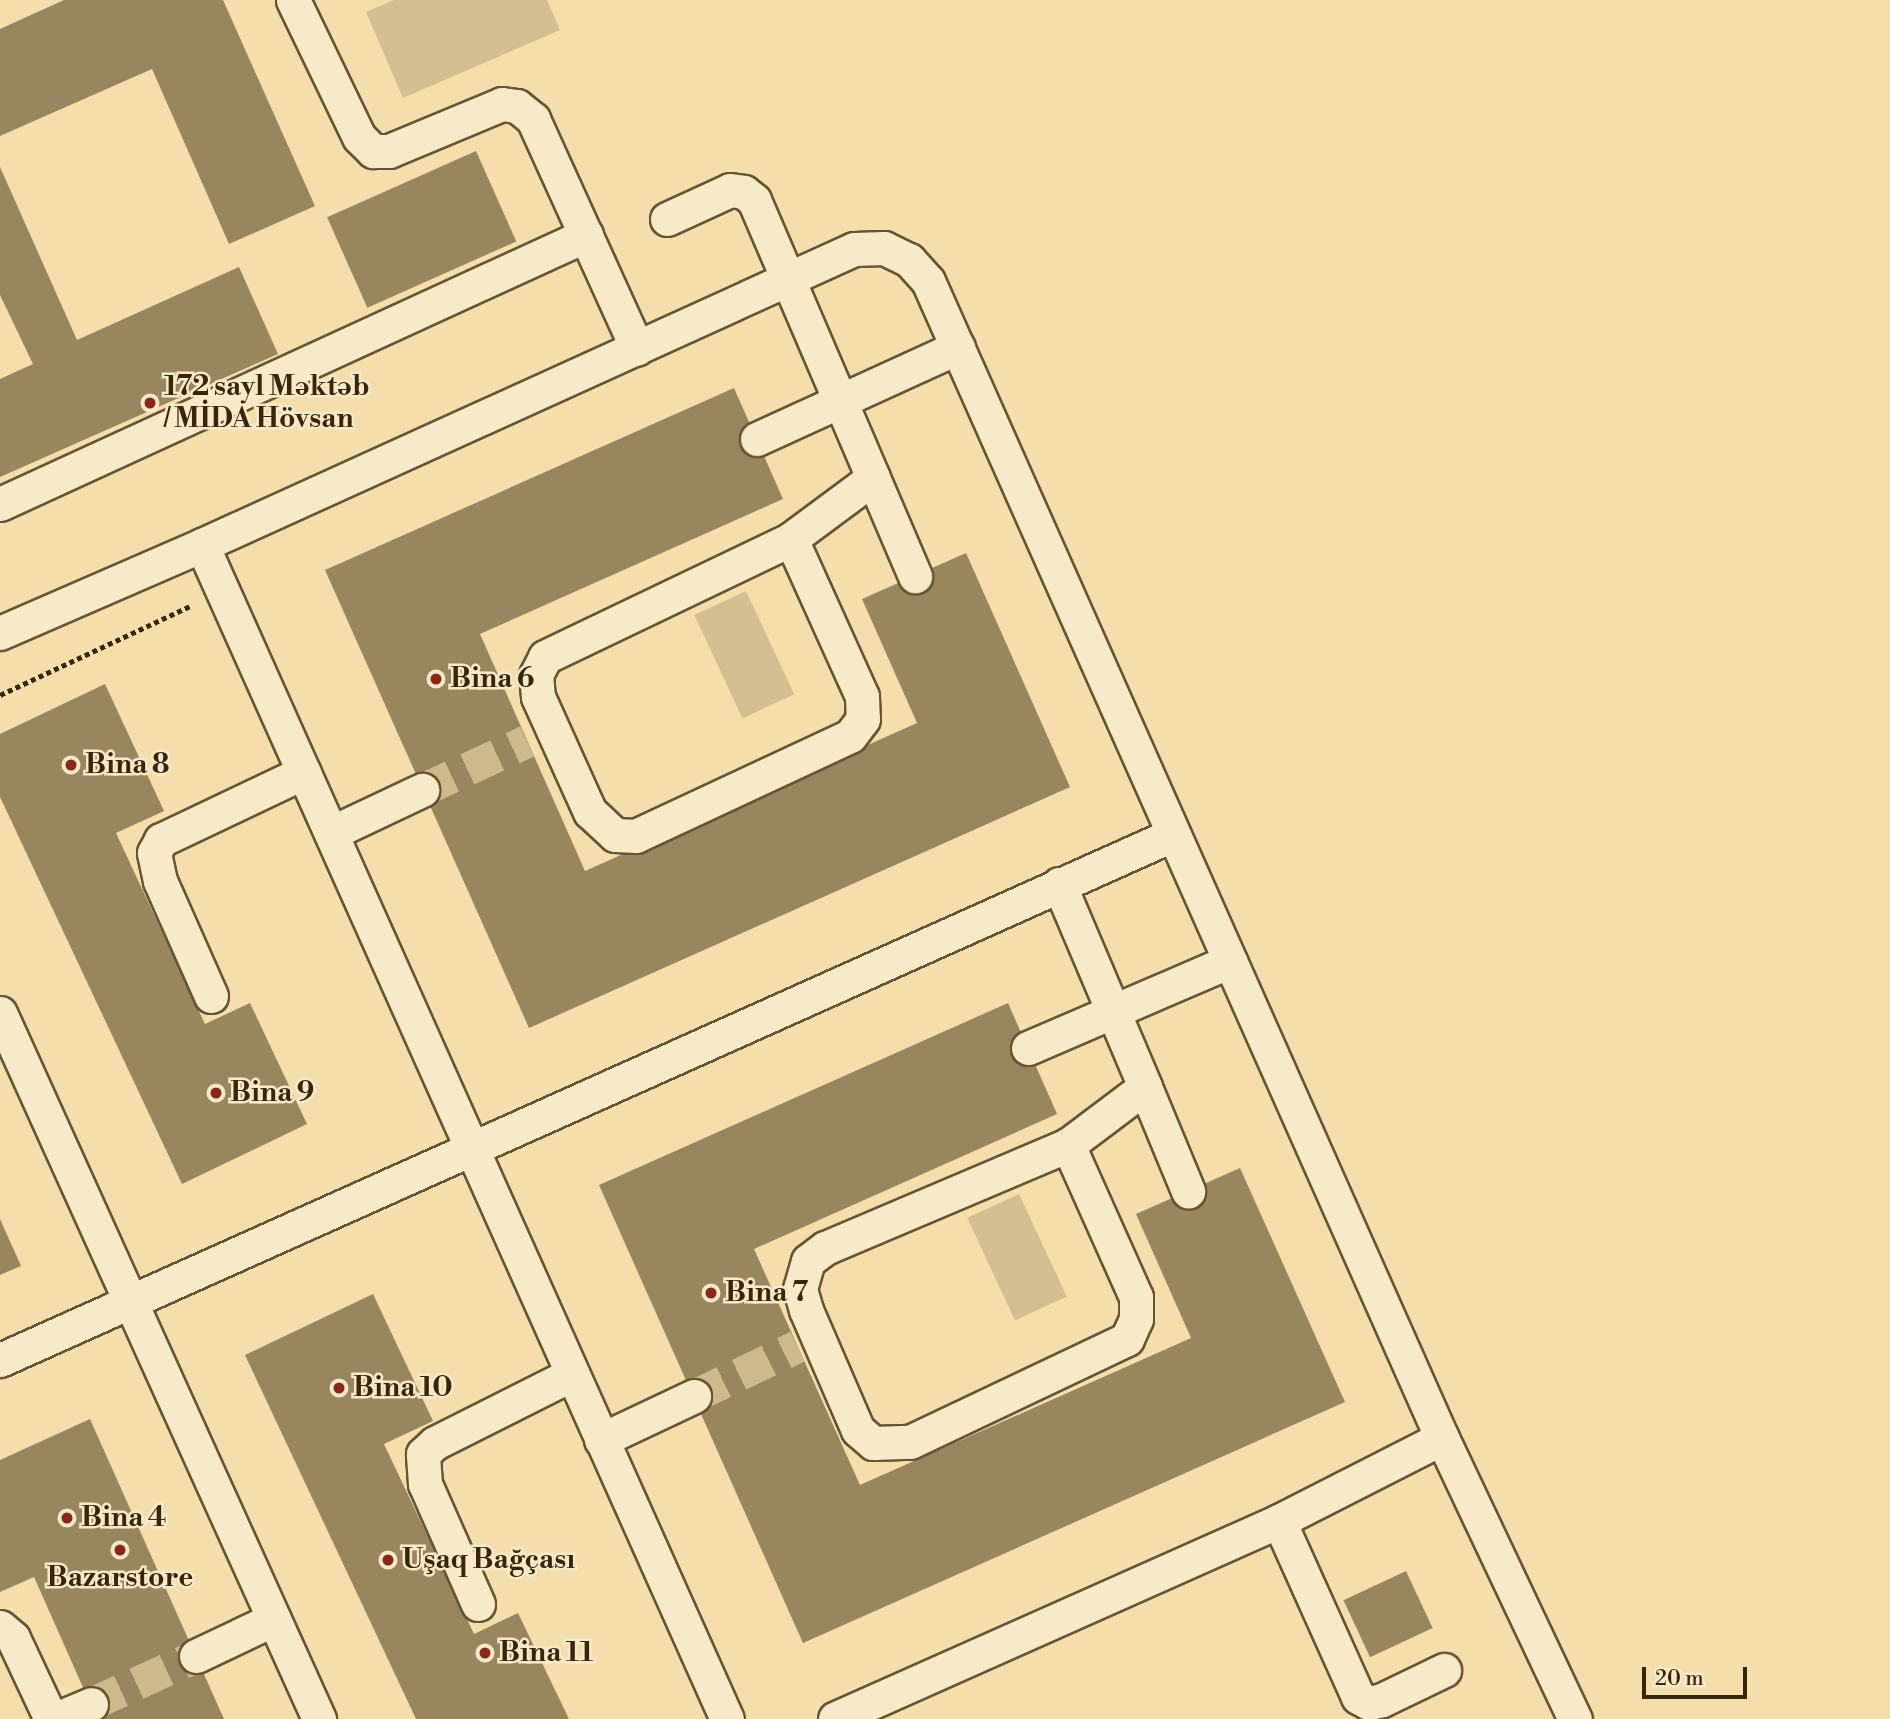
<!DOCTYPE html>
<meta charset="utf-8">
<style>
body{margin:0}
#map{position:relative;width:1890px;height:1719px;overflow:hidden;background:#f3deac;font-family:"Libre Bodoni",serif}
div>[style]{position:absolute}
.green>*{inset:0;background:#d3bf90;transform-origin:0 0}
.building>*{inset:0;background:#99865e;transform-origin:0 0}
.minor-tunnel>*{height:33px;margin-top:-16.5px;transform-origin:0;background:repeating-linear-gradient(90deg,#ceb98c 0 33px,transparent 0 50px)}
.path>*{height:4.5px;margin-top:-2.25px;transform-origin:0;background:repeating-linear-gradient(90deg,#38260a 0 5px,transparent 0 8.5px)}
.roads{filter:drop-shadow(2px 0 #675432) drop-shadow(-2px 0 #675432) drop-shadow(0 2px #675432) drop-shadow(0 -2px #675432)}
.minor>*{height:33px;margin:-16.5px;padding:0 16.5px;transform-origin:16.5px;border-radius:16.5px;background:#f7eac9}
.dots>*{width:19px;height:19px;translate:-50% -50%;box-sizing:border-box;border:4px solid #f7eac9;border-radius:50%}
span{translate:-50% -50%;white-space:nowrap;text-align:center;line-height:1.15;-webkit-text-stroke:5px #f7eac9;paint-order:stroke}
.poi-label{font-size:28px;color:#38260a;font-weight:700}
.left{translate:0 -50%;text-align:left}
.scale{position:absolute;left:1642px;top:1667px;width:105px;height:32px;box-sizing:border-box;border:4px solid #38260a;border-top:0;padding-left:9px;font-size:21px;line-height:24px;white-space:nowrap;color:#38260a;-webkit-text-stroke:5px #f7eac9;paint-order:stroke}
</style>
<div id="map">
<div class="green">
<div style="clip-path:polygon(394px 0,547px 0,560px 30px,403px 98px,366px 12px)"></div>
<div style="left:746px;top:591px;width:114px;height:57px;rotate:65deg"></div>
<div style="left:1019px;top:1194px;width:113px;height:57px;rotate:65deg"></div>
</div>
<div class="building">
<div style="clip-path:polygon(64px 0,223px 0,315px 206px,229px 244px,152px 69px,0 136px,0 29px)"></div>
<div style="left:476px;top:151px;width:99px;height:163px;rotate:66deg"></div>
<div style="clip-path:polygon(0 167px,77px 340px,239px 267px,278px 354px,0 477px,0 379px,33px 364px,0 295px)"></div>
<div style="clip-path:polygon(734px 388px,783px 499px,480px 634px,585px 871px,917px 723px,862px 599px,966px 553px,1070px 787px,529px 1028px,325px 570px)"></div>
<div style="clip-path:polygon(105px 684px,164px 811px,116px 833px,205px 1024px,250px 1003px,307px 1124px,182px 1184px,0 797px,0 734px)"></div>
<div style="clip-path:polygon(1008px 1003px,1057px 1114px,754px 1249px,860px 1485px,1191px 1338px,1136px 1214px,1240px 1168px,1345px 1402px,803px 1643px,599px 1185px)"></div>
<div style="clip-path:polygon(0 1219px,21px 1266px,0 1275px)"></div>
<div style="clip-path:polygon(373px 1294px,433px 1421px,384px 1444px,474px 1634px,518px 1613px,569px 1719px,416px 1719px,245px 1355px)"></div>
<div style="clip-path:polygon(90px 1419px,224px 1719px,97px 1719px,34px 1577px,0 1592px,0 1460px)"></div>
<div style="left:1406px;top:1571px;width:63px;height:69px;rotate:65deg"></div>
</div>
<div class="minor-tunnel">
<div style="left:422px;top:790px;width:116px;rotate:-25deg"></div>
<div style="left:694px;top:1396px;width:115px;rotate:-25.7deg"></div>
<div style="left:91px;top:1704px;width:115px;rotate:-24.6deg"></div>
</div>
<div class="path">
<div style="left:0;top:695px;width:210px;rotate:-25.1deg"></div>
</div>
<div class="roads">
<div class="minor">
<div style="left:293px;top:0;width:152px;rotate:64.3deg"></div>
<div style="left:359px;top:137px;width:20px;rotate:45deg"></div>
<div style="left:373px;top:151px;width:16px"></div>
<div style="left:389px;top:151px;width:122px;rotate:-22.6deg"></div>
<div style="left:502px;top:104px;width:15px;rotate:8deg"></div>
<div style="left:517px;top:106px;width:21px;rotate:39deg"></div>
<div style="left:533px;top:119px;width:252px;rotate:65.6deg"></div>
<div style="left:667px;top:219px;width:69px;rotate:-24.7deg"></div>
<div style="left:730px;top:190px;width:14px;rotate:8deg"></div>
<div style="left:744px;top:192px;width:13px;rotate:39deg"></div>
<div style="left:754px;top:200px;width:302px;rotate:66.8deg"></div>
<div style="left:873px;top:478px;width:102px;rotate:143.4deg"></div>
<div style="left:791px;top:539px;width:172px;rotate:65.7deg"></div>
<div style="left:862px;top:696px;width:23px;rotate:88deg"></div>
<div style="left:863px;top:719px;width:21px;rotate:127deg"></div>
<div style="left:850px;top:736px;width:236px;rotate:155deg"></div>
<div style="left:636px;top:836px;width:21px;rotate:-177deg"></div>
<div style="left:615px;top:835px;width:34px;rotate:-137deg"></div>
<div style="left:590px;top:812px;width:126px;rotate:-114.3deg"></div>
<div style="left:538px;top:697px;width:22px;rotate:-95deg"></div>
<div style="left:536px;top:675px;width:20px;rotate:-63deg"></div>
<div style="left:545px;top:657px;width:273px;rotate:-25.6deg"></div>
<div style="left:757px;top:439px;width:221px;rotate:-24.6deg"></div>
<div style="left:873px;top:478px;width:107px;rotate:66.8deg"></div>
<div style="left:0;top:504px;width:645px;rotate:-24.66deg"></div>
<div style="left:202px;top:545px;width:716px;rotate:-24.42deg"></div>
<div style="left:854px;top:249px;width:30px;rotate:-2deg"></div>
<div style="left:884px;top:248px;width:28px;rotate:26deg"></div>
<div style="left:909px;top:260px;width:28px;rotate:48deg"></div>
<div style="left:928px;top:281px;width:1266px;rotate:66.05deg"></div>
<div style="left:1442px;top:1438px;width:183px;rotate:153deg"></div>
<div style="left:1279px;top:1521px;width:486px;rotate:156deg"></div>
<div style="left:0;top:633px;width:220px;rotate:-23.5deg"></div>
<div style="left:202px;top:545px;width:1286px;rotate:65.91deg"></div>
<div style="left:331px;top:833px;width:101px;rotate:-25.3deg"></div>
<div style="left:1059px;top:884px;width:220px;rotate:67deg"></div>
<div style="left:1145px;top:1087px;width:96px;rotate:143deg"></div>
<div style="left:1068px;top:1145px;width:264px;rotate:157deg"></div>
<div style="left:825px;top:1248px;width:21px;rotate:143deg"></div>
<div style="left:808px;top:1261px;width:29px;rotate:106deg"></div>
<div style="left:800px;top:1289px;width:22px;rotate:74deg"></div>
<div style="left:806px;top:1310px;width:131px;rotate:66.6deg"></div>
<div style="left:858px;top:1430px;width:20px;rotate:41deg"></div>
<div style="left:873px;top:1443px;width:37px;rotate:-2deg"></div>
<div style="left:910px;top:1442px;width:240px;rotate:-25.4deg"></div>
<div style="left:1127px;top:1339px;width:22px;rotate:-66deg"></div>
<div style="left:1136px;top:1319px;width:22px;rotate:-90deg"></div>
<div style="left:1136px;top:1297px;width:167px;rotate:-114.1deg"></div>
<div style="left:211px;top:996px;width:126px;rotate:-113.9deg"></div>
<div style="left:160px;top:881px;width:29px;rotate:-102deg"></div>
<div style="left:154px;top:853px;width:15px;rotate:-62deg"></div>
<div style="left:161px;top:840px;width:158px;rotate:-25.4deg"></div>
<div style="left:0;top:1013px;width:775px;rotate:65.68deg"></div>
<div style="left:1028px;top:1048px;width:220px;rotate:-23.3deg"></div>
<div style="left:1145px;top:1087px;width:113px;rotate:67.5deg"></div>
<div style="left:0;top:1360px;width:1286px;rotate:-24.13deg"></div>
<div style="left:1442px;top:1438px;width:311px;rotate:64.7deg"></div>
<div style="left:601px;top:1440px;width:103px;rotate:-25.3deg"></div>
<div style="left:1279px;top:1521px;width:193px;rotate:65.8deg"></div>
<div style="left:1358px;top:1697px;width:13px;rotate:29deg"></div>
<div style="left:1369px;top:1703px;width:13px;rotate:-13deg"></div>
<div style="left:1382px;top:1700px;width:69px;rotate:-25.8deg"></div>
<div style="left:478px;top:1604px;width:131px;rotate:-113.8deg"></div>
<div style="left:425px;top:1484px;width:30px;rotate:-94deg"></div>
<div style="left:423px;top:1454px;width:16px;rotate:-43deg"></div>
<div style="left:435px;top:1443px;width:153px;rotate:-26.7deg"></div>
<div style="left:0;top:1627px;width:17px;rotate:40deg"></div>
<div style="left:13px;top:1638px;width:89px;rotate:64.9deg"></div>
<div style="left:196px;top:1656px;width:86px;rotate:-25.4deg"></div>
<div style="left:56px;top:1719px;width:38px;rotate:-23deg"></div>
</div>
</div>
<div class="dots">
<div style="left:150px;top:403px;background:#8f2418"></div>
<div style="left:436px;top:679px;background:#8f2418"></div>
<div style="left:71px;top:765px;background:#8f2418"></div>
<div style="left:216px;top:1093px;background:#8f2418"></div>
<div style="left:711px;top:1293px;background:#8f2418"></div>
<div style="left:339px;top:1388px;background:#8f2418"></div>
<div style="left:67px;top:1518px;background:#8f2418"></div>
<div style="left:120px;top:1550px;background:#8f2418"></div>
<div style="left:388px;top:1560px;background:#8f2418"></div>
<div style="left:485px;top:1653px;background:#8f2418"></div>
</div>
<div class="poi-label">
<span class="left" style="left:164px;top:403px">172 sayl Məktəb<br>/ MİDA Hövsan</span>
<span class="left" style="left:450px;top:679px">Bina 6</span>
<span class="left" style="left:85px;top:765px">Bina 8</span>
<span class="left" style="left:230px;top:1093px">Bina 9</span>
<span class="left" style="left:725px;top:1293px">Bina 7</span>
<span class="left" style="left:353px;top:1388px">Bina 10</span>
<span class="left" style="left:81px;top:1518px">Bina 4</span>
<span class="left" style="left:402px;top:1560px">Uşaq Bağçası</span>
<span style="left:120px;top:1578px">Bazarstore</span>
<span class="left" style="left:499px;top:1653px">Bina 11</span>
</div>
<div class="scale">20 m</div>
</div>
